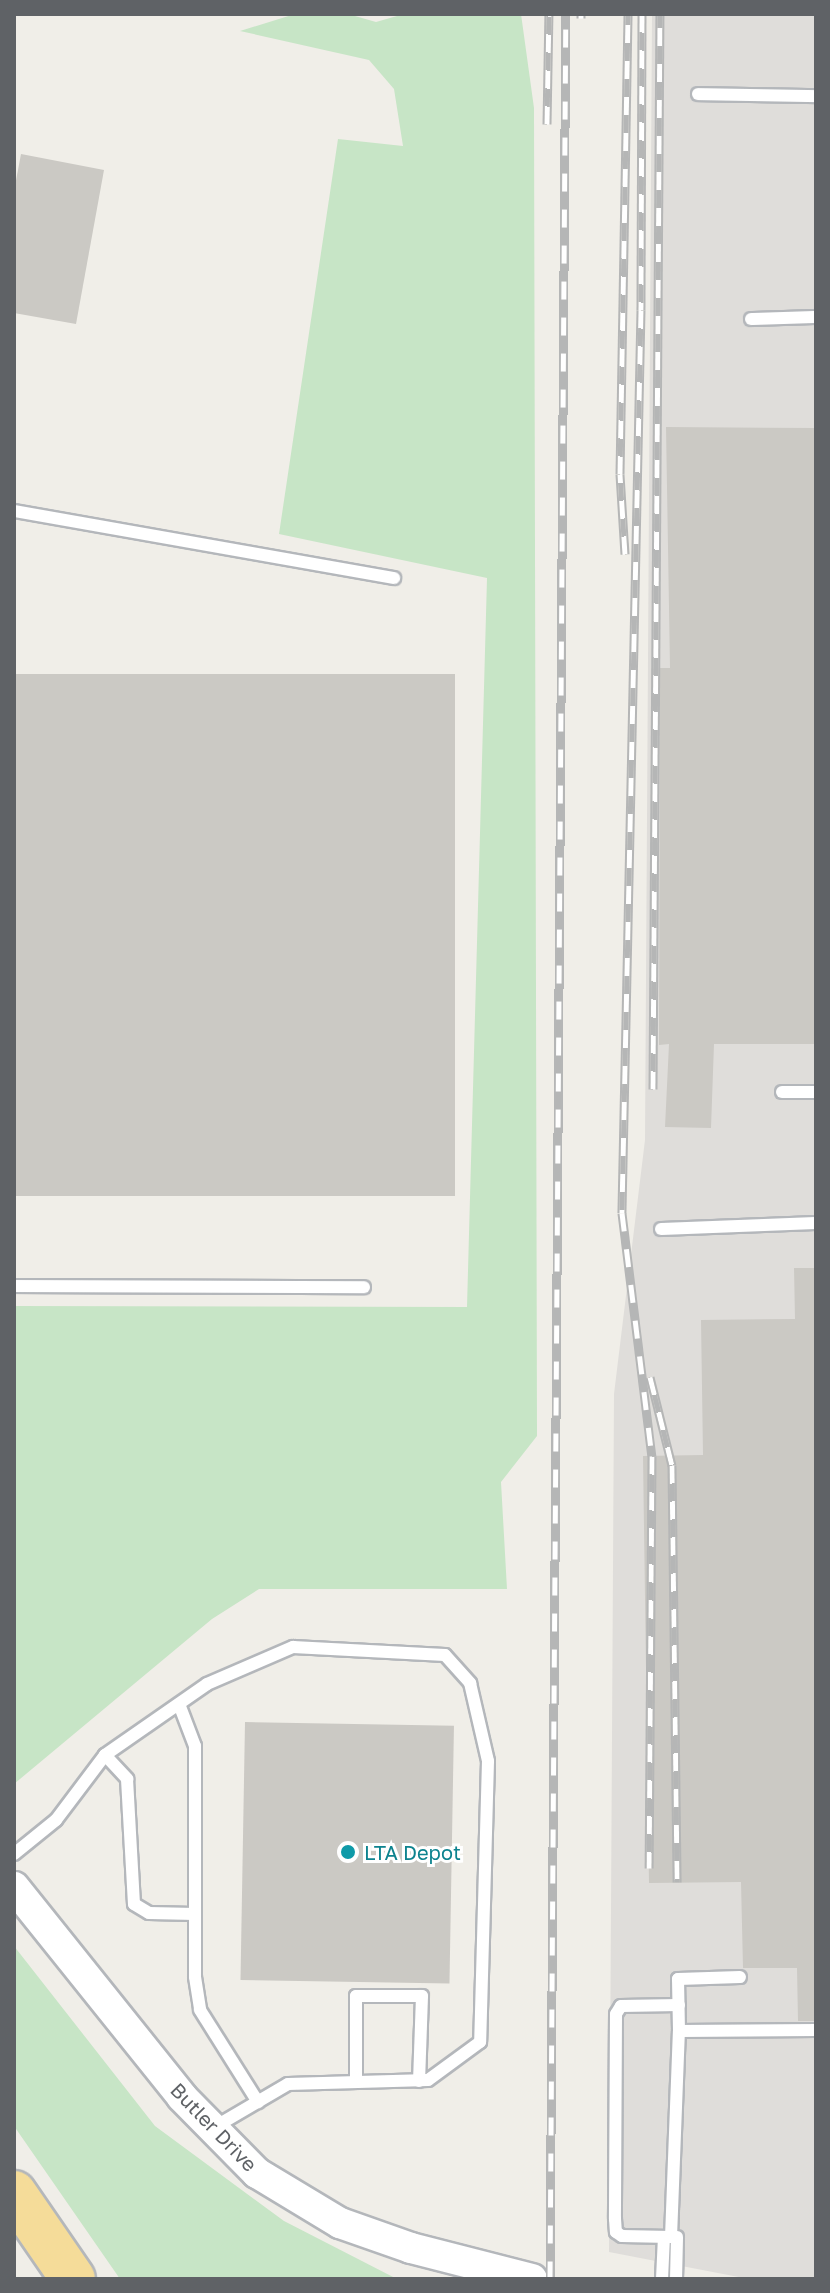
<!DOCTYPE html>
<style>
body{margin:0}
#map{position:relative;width:830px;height:2293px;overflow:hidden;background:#f0eee8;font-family:"Golos Text",sans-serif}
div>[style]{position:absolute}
.industrial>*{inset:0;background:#dfddda}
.green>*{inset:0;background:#c7e5c6}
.building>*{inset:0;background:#cbc9c4;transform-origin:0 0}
.roads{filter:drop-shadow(2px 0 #b4b7bb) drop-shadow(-2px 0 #b4b7bb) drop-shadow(0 2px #b4b7bb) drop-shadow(0 -2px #b4b7bb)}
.service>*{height:12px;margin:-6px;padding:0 6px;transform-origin:6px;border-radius:6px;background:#fff}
.tertiary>*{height:30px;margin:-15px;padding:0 15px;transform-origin:15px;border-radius:15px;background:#fff}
.motorway>*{height:44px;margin:-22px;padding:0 22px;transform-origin:22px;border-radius:22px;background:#f5dc99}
.rail>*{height:9px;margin-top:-4.5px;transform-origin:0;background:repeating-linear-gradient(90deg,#fff 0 18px,#b5b6b6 0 36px);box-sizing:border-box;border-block:2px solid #b5b6b6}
.dots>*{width:22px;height:22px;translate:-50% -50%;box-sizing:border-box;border:4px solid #fff;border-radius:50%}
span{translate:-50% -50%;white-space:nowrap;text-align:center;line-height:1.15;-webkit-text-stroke:6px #fff;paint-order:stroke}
.culture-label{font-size:20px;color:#0d838f}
.left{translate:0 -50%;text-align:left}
.street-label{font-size:20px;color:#5f6266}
.frame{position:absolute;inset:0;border:16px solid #5f6266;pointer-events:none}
</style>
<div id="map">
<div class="industrial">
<div style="clip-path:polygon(652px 14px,816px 14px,816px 2279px,749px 2279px,609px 2252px,614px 1394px,645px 1140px)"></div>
</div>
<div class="green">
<div style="clip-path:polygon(295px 14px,348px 14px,376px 22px,404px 14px,521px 14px,534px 108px,537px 1436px,501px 1482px,507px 1589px,259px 1589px,212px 1619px,14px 1784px,14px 1306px,467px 1307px,487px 578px,279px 534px,338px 139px,403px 146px,394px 89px,369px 60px,240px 31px)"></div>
<div style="clip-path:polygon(14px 1946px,155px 2126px,284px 2221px,397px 2279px,120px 2279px,14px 2126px)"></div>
</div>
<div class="building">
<div style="clip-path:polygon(21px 154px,104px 170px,76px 324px,14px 313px,14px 191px)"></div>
<div style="clip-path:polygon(666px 427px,816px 428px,816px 1044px,714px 1044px,711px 1128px,665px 1127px,669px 1044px,659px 1045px,660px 668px,670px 668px)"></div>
<div style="left:14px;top:674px;width:441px;height:522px"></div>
<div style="clip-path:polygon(794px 1268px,816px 1268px,816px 2021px,798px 2021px,797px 1968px,743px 1968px,741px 1882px,649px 1883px,643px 1456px,703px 1455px,701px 1320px,795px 1319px)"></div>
<div style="left:245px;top:1722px;width:209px;height:258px;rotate:1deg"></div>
</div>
<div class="roads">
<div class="service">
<div style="left:698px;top:94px;width:118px;rotate:1deg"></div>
<div style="left:751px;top:319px;width:65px;rotate:-1.8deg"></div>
<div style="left:14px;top:511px;width:386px;rotate:10deg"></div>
<div style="left:782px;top:1092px;width:34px"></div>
<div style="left:661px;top:1229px;width:155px;rotate:-2.2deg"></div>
<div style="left:14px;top:1286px;width:350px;rotate:0.2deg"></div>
<div style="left:179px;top:1704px;width:45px;rotate:69.1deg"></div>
<div style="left:195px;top:1746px;width:231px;rotate:90deg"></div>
<div style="left:195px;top:1977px;width:33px;rotate:81deg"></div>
<div style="left:200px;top:2010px;width:109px;rotate:57.8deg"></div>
<div style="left:105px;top:1755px;width:33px;rotate:47deg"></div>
<div style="left:127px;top:1779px;width:125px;rotate:86.8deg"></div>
<div style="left:134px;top:1904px;width:17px;rotate:31deg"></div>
<div style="left:149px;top:1913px;width:46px;rotate:1.2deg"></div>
<div style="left:14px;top:1854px;width:54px;rotate:-39deg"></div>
<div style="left:56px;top:1820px;width:81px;rotate:-53deg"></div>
<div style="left:105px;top:1755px;width:124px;rotate:-34.8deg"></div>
<div style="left:207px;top:1684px;width:94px;rotate:-23.3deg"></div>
<div style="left:293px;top:1647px;width:152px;rotate:3deg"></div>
<div style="left:445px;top:1655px;width:38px;rotate:48deg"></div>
<div style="left:470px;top:1683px;width:80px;rotate:77deg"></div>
<div style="left:488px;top:1761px;width:281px;rotate:91.6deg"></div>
<div style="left:480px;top:2042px;width:64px;rotate:143.8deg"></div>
<div style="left:428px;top:2080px;width:140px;rotate:178.4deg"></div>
<div style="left:288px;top:2084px;width:87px;rotate:149.6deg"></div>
<div style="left:679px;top:2005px;width:58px;rotate:179deg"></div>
<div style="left:621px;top:2006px;width:9px;rotate:122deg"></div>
<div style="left:616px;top:2014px;width:205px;rotate:90.3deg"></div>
<div style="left:615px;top:2219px;width:13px;rotate:86deg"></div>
<div style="left:616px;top:2232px;width:7px;rotate:34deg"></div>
<div style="left:622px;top:2236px;width:49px;rotate:1.2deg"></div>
<div style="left:671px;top:2237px;width:206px;rotate:-87.8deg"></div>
<div style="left:679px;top:2031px;width:137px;rotate:-0.4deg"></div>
<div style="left:679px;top:2031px;width:52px;rotate:-91.1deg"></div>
<div style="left:678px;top:1979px;width:62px;rotate:-1.8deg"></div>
<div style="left:356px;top:2082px;width:86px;rotate:-90deg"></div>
<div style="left:356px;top:1996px;width:66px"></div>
<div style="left:422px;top:1996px;width:85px;rotate:92deg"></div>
<div style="left:662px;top:2279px;width:42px;rotate:-87.3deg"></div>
<div style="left:676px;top:2279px;width:42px;rotate:-88.6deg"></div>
</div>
<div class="tertiary">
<div style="left:14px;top:1887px;width:269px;rotate:51.3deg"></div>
<div style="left:182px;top:2097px;width:107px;rotate:45.4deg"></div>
<div style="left:257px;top:2173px;width:97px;rotate:31.1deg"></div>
<div style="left:340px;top:2223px;width:75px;rotate:19.4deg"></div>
<div style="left:411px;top:2248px;width:125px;rotate:14.4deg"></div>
</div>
<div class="motorway">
<div style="left:14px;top:2193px;width:104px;rotate:55.5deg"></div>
</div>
</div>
<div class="rail">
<div style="left:642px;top:14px;width:296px;rotate:90.2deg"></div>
<div style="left:641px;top:310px;width:903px;rotate:91.21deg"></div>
<div style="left:622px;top:1213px;width:245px;rotate:83deg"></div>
<div style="left:652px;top:1456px;width:412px;rotate:90.4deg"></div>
<div style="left:581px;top:18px;width:4px;rotate:-90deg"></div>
<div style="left:547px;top:124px;width:110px;rotate:-89deg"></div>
<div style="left:625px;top:554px;width:80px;rotate:-93.6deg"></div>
<div style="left:620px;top:474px;width:460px;rotate:-89deg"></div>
<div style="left:653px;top:1089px;width:1075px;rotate:-89.63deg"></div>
<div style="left:650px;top:1377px;width:91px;rotate:76deg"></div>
<div style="left:672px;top:1465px;width:417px;rotate:89.3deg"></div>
<div style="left:550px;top:2279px;width:2265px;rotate:-89.6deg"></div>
</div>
<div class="dots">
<div style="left:348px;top:1852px;background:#0f9aa8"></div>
</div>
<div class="culture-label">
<span class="left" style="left:364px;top:1852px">LTA Depot</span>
</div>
<div class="street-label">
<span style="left:214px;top:2127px;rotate:46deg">Butler Drive</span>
</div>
<div class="frame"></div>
</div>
